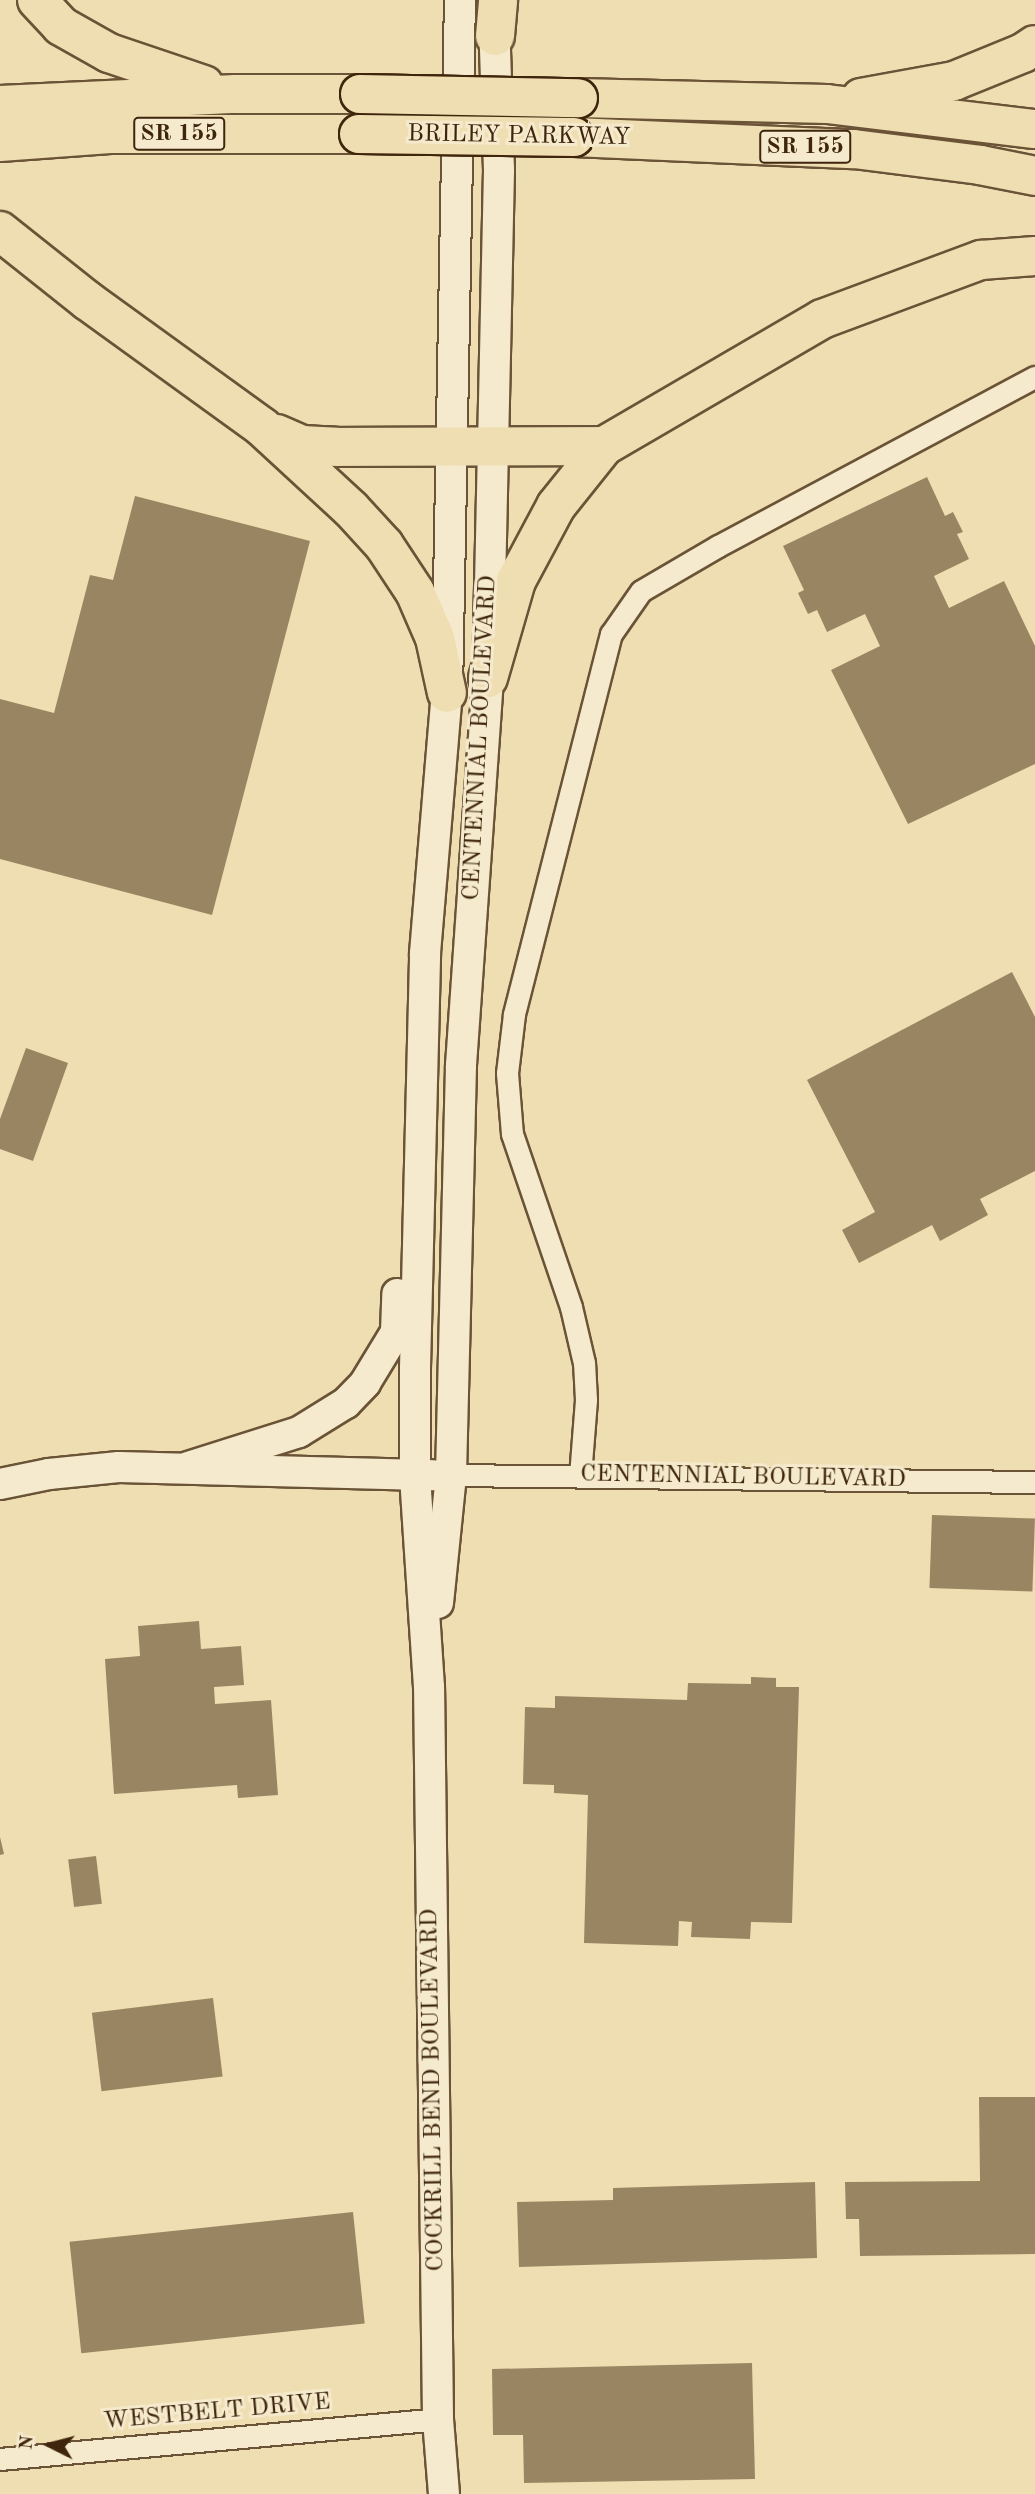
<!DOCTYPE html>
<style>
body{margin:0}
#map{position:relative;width:1035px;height:2494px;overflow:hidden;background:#efdeb2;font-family:"Old Standard TT",serif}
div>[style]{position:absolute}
.building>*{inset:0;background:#9a8562;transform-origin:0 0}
.roads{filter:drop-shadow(2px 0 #6a5336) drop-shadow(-2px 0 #6a5336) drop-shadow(0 2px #6a5336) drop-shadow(0 -2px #6a5336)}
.street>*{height:21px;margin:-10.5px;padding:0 10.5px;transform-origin:10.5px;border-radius:10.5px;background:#f5eacd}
.secondary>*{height:30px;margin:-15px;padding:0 15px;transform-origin:15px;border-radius:15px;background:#f5eacd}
.highway>*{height:38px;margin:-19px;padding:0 19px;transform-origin:19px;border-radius:19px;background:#efdeb2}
.bridges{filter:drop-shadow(2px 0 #3e250c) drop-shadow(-2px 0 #3e250c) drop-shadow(0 2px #3e250c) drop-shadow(0 -2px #3e250c)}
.highway-bridge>*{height:38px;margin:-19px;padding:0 19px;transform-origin:19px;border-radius:19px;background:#efdeb2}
span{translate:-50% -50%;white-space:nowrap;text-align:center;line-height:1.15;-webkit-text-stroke:6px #f5eacd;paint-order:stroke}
.shield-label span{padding:2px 5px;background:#f5eacd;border:2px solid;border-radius:5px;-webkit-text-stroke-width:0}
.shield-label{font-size:23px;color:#3e250c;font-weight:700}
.street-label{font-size:24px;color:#3e250c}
.north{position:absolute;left:14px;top:2410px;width:70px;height:70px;-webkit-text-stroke:5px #f5eacd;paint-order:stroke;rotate:276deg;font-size:19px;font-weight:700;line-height:28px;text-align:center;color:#3e250c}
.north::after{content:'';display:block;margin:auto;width:24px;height:32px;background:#3e250c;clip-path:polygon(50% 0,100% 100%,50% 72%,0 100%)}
</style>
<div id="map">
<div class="building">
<div style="clip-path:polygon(927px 477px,945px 516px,953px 512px,963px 532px,957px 534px,969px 559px,934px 576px,949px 608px,1004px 581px,1035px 646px,1035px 764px,908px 824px,831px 670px,880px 646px,865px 614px,827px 632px,817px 610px,808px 614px,798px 593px,804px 590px,783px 546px)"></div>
<div style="clip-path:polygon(135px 496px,310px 541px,212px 915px,0 859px,0 699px,54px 713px,90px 575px,113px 580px)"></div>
<div style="clip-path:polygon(1012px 972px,1035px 1017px,1035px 1171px,980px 1199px,988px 1215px,940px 1241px,932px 1225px,859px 1263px,842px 1230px,875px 1212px,807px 1080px)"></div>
<div style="clip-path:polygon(26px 1048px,68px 1063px,33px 1161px,0 1149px,0 1119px)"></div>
<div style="left:932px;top:1515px;width:103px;height:73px;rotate:2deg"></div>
<div style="clip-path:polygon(199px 1621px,201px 1649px,241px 1646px,244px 1685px,214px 1687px,215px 1704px,271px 1700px,278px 1795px,238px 1798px,237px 1785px,114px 1794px,105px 1659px,140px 1656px,138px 1626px)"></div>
<div style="clip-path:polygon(751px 1677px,776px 1678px,776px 1687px,799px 1687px,792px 1923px,751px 1922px,750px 1939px,691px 1937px,692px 1922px,679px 1921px,678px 1946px,584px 1943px,588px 1795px,554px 1793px,554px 1785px,523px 1784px,525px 1707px,555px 1708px,555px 1696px,687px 1700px,688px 1683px,751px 1684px)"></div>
<div style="clip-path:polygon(0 1837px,4px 1854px,0 1855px)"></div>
<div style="left:96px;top:1856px;width:48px;height:28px;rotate:83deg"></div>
<div style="left:213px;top:1998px;width:79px;height:122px;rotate:83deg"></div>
<div style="clip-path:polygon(979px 2097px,1035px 2097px,1035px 2254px,860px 2256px,859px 2219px,846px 2219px,845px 2182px,980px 2181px)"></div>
<div style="clip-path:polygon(815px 2182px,817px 2258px,519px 2267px,517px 2202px,613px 2200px,613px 2188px)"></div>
<div style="left:353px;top:2212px;width:112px;height:285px;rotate:84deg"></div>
<div style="clip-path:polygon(752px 2363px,755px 2479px,524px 2483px,523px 2435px,493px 2435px,492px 2369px)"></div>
</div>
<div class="roads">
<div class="street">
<div style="left:451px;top:1475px;width:584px;rotate:0.69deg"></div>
<div style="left:580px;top:1476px;width:76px;rotate:-85.5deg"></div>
<div style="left:586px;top:1400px;width:37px;rotate:-93deg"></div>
<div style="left:584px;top:1363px;width:57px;rotate:-103.1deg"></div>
<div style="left:571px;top:1307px;width:183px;rotate:-108.8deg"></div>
<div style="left:512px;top:1134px;width:61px;rotate:-94.7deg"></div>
<div style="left:507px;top:1073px;width:59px;rotate:-83.2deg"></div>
<div style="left:514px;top:1014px;width:392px;rotate:-75.7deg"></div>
<div style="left:611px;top:634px;width:52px;rotate:-55.1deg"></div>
<div style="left:641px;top:591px;width:89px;rotate:-30.3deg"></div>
<div style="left:718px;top:546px;width:359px;rotate:-28.1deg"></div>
<div style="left:0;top:2459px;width:440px;rotate:-5.2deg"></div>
</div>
<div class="secondary">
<div style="left:188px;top:1467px;width:116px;rotate:-17.5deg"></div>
<div style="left:299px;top:1432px;width:55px;rotate:-31.7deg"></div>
<div style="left:346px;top:1403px;width:28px;rotate:-46deg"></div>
<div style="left:365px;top:1383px;width:60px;rotate:-58.7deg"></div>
<div style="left:396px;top:1332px;width:38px;rotate:-88deg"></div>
<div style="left:0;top:1484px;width:50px;rotate:-11.5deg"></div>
<div style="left:49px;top:1474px;width:70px;rotate:-5.7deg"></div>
<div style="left:119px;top:1467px;width:314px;rotate:1.5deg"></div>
<div style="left:438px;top:1603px;width:129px;rotate:-84.2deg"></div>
<div style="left:451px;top:1475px;width:410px;rotate:-88.6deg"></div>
<div style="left:461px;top:1065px;width:388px;rotate:-86deg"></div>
<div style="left:488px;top:678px;width:508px;rotate:-88.76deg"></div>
<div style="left:499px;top:170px;width:153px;rotate:-91.9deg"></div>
<div style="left:444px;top:2494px;width:75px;rotate:-94.6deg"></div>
<div style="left:438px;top:2419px;width:732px;rotate:-90.7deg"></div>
<div style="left:429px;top:1687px;width:212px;rotate:-93.8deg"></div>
<div style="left:415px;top:1475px;width:107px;rotate:-90deg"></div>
<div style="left:415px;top:1368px;width:415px;rotate:-88.6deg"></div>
<div style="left:425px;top:953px;width:261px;rotate:-85.2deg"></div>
<div style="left:447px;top:693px;width:693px;rotate:-88.93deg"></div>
</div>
<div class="highway">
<div style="left:37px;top:0;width:35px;rotate:47deg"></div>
<div style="left:61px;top:26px;width:55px;rotate:29.4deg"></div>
<div style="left:109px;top:53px;width:100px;rotate:18.6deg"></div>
<div style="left:495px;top:36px;width:36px;rotate:-85deg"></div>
<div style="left:578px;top:98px;width:249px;rotate:1.4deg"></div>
<div style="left:827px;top:104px;width:209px;rotate:6.9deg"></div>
<div style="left:861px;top:98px;width:95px;rotate:-10.4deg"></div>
<div style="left:954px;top:81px;width:74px;rotate:-22.1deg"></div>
<div style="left:1023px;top:53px;width:14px;rotate:-34deg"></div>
<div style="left:0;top:105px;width:236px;rotate:-2.7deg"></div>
<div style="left:236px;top:94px;width:124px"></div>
<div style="left:574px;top:137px;width:280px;rotate:2.5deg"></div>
<div style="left:854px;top:149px;width:127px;rotate:7.2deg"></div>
<div style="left:980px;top:165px;width:56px;rotate:11.3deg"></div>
<div style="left:0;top:142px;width:110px;rotate:-4.2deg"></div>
<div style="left:110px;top:134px;width:249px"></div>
<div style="left:0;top:231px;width:112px;rotate:38.5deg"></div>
<div style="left:88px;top:301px;width:215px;rotate:35.9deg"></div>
<div style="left:262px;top:427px;width:121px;rotate:42.7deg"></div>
<div style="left:351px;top:509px;width:49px;rotate:47.5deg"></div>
<div style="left:384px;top:545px;width:56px;rotate:56.6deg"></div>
<div style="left:415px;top:592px;width:50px;rotate:66.5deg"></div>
<div style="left:435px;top:638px;width:56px;rotate:77.7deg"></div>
<div style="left:277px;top:434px;width:27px;rotate:24deg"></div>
<div style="left:302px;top:445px;width:34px;rotate:3deg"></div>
<div style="left:336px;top:447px;width:268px;rotate:-0.2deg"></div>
<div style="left:488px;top:678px;width:101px;rotate:-73.9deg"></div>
<div style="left:516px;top:581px;width:85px;rotate:-61.9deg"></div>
<div style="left:556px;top:506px;width:77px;rotate:-51.3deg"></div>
<div style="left:604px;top:446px;width:252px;rotate:-30.2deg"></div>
<div style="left:822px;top:319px;width:170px;rotate:-20.4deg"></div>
<div style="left:981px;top:260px;width:54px;rotate:-4.2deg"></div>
</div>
</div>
<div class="bridges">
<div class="highway-bridge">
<div style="left:360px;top:94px;width:218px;rotate:1.1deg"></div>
<div style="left:359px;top:134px;width:215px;rotate:0.8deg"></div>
</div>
</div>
<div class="shield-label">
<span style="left:179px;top:134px">SR 155</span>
<span style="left:805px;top:147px">SR 155</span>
</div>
<div class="street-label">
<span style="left:519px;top:137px;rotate:1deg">BRILEY PARKWAY</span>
<span style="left:481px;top:738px;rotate:-87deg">CENTENNIAL BOULEVARD</span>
<span style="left:743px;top:1478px;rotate:1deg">CENTENNIAL BOULEVARD</span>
<span style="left:434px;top:2090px;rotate:-91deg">COCKRILL BEND BOULEVARD</span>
<span style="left:217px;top:2413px;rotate:-5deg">WESTBELT DRIVE</span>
</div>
<div class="north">N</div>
</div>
